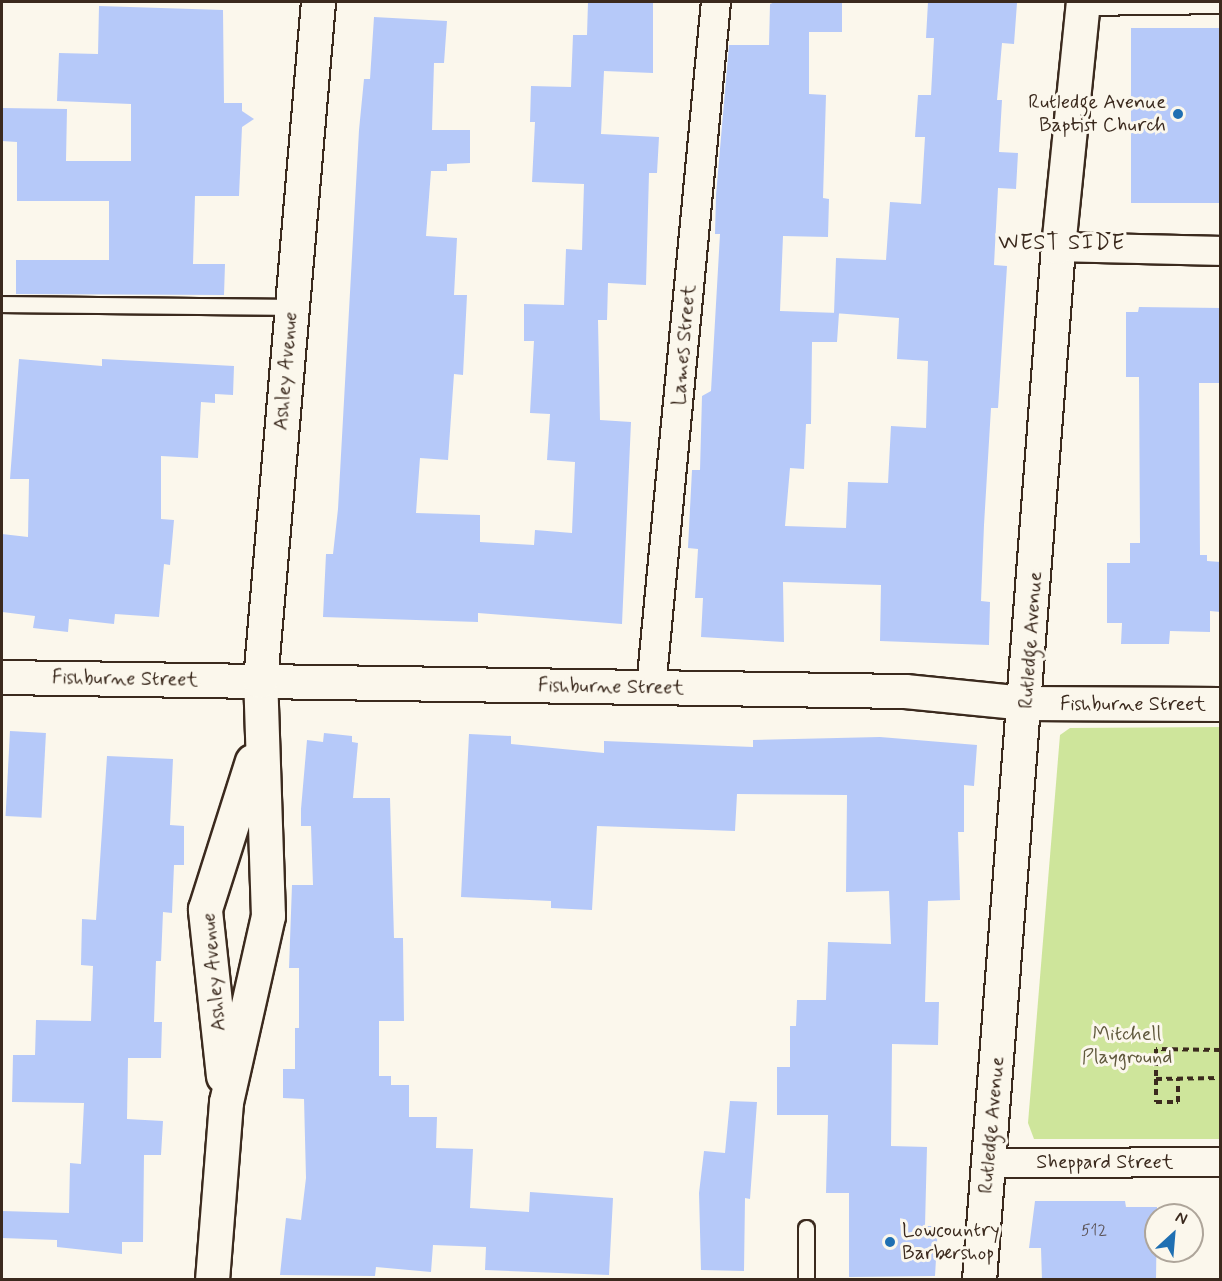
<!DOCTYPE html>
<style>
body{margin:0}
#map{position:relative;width:1222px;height:1281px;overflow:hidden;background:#fbf7ec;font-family:Mynerve,sans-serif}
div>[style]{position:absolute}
.green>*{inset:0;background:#cee59b}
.building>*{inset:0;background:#b6c9f9;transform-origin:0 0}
.path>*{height:4px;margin-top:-2px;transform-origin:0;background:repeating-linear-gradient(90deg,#3b2a1e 0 6px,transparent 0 10.5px)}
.roads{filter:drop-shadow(2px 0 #3b2a1e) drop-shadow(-2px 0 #3b2a1e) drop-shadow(0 2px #3b2a1e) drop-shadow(0 -2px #3b2a1e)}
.service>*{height:15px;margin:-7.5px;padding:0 7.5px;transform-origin:7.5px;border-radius:7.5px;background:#fbf7ec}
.minor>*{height:28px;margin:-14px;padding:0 14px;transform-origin:14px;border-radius:14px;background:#fbf7ec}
.tertiary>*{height:33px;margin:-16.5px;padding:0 16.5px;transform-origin:16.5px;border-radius:16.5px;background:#fbf7ec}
.secondary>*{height:33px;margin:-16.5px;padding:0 16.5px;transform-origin:16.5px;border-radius:16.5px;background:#fbf7ec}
.dots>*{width:16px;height:16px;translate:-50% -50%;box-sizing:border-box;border:3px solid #fbf7ec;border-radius:50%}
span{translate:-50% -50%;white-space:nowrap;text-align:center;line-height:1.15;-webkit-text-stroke:6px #fbf7ec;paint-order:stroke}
.number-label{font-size:16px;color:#5a5255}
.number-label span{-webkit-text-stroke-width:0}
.poi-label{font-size:20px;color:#3b2a1e}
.right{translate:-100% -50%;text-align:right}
.left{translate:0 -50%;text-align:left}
.street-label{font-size:20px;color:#3b2a1e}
.park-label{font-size:20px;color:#60593d}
.quarter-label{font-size:22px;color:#3b2a1e;letter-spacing:1.5px}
.frame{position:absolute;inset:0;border:3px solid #3b2a1e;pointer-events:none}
.north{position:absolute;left:1144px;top:1203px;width:60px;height:60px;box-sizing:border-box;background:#fbf7ec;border:2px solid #aea59a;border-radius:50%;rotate:26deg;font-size:16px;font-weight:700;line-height:24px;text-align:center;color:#3b2a1e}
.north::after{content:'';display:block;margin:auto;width:21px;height:27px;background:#1f6fb2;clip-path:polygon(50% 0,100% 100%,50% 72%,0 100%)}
</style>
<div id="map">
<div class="green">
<div style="clip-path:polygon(1220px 727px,1220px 1139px,1034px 1139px,1028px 1123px,1060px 735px,1070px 728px)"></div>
</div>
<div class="building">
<div style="clip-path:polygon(588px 2px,653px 2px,653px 73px,604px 71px,601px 134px,659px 137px,657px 173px,649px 173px,646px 285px,608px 283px,607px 320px,598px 320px,600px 420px,631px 422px,622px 624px,478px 613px,478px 622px,323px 617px,326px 554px,333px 554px,338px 509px,359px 130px,364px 79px,370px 79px,374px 17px,447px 21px,444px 63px,434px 63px,432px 130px,470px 130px,470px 163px,447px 164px,447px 171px,431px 171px,426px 236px,457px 238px,454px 295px,467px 295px,463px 375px,454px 374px,448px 460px,420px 458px,416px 513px,480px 515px,480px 542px,534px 545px,535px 530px,572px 533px,575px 462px,547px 460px,550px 414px,530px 413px,534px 341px,524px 341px,524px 304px,564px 305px,566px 249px,582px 250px,584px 184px,532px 182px,535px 122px,530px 122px,531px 86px,571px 87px,573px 35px,587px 35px)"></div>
<div style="clip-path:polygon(775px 2px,842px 2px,842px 32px,809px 32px,809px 94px,826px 95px,823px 198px,829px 199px,828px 237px,783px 236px,780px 311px,839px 313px,837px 342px,812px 342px,811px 424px,806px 424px,804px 469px,790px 468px,785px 526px,846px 528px,848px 482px,888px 483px,891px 426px,926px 428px,928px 361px,897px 359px,899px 318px,834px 313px,836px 258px,886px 260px,890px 202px,921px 204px,925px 137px,915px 137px,918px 95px,931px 95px,934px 38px,926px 38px,928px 2px,1017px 3px,1014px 44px,1002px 43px,997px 100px,1002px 100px,999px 152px,1018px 153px,1016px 189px,998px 188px,994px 265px,1007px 266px,998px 408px,991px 408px,984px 525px,981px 601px,990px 602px,989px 645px,880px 641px,881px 585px,783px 582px,784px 642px,701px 637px,703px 598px,695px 598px,698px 549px,688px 548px,692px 470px,700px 470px,702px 396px,711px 391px,720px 234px,715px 234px,716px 195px,729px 45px,769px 45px,770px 4px)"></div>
<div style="clip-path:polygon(99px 6px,223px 10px,224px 103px,242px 103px,242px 111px,254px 119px,242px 127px,239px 196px,195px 196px,193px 264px,225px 264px,224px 295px,16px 294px,16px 260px,109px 260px,109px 201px,17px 201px,17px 142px,2px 141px,2px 108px,67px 109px,66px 161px,131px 161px,131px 104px,57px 101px,59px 53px,98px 54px)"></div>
<div style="left:1221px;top:28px;width:175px;height:90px;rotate:90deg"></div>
<div style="clip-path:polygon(1139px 307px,1221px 308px,1221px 383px,1199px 383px,1200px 555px,1207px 555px,1207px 561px,1221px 562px,1221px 612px,1210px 611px,1210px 632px,1170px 631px,1169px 644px,1121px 644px,1122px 623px,1107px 623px,1107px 563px,1130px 563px,1130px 543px,1140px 543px,1139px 377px,1126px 377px,1126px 312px,1138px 312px)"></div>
<div style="clip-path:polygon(19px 359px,102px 366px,102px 359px,234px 366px,233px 395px,215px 394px,215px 403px,201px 402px,198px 458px,161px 456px,161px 519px,174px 520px,170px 565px,164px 564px,159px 617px,115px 614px,114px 624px,69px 619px,68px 632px,33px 628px,35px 616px,2px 612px,2px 534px,28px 537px,29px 479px,10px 479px)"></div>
<div style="left:10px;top:731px;width:36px;height:85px;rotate:3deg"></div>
<div style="clip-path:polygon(324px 733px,352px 736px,352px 742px,358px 743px,353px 798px,390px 798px,394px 938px,403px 938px,404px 1021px,379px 1021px,379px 1076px,391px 1076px,391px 1085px,409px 1085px,409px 1117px,437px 1117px,436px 1148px,473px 1149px,470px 1208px,529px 1212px,530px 1192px,613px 1198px,609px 1275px,485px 1270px,486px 1247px,433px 1245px,431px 1272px,376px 1267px,375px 1276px,280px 1275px,286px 1218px,301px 1220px,306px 1178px,304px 1099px,283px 1098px,283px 1069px,295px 1069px,295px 1028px,299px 1028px,299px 968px,289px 968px,292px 885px,313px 885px,311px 826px,301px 826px,301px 809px,307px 740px,323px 742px)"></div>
<div style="clip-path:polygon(469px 734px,511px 736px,511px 744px,604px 753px,604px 741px,753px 747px,753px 740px,880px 737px,977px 745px,974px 786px,964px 785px,964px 832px,958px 832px,960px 900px,928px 901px,925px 1002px,939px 1002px,938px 1045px,892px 1044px,891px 1146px,927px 1147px,925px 1226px,938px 1226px,935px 1276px,849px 1277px,849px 1193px,826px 1193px,828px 1115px,777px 1115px,777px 1067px,790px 1067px,790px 1026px,796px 1026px,797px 1000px,826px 1000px,828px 942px,891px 944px,889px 891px,846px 892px,847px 795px,737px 794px,735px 831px,597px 826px,592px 910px,551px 908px,551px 901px,461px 897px)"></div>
<div style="clip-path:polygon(107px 756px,173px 759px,170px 825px,184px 826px,184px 865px,174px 865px,172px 913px,163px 912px,161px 961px,156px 961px,154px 1022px,162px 1022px,161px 1058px,128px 1058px,127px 1119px,163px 1121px,161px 1155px,144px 1155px,143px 1242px,122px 1242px,122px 1254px,57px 1247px,57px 1240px,2px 1238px,2px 1211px,69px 1213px,70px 1163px,81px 1164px,84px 1103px,12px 1102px,13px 1055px,35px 1055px,36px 1020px,91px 1021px,93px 966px,81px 965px,82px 919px,96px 920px)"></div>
<div style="clip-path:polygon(730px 1101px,757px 1102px,750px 1199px,745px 1198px,744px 1271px,701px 1270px,699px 1193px,704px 1151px,725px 1153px)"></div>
<div style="clip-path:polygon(1035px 1201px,1125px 1201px,1126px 1207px,1157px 1207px,1156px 1280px,1042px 1280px,1041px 1248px,1029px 1248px)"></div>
</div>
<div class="path">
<div style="left:1220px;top:1050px;width:64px;rotate:-179.1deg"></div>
<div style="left:1156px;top:1049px;width:30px;rotate:90deg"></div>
<div style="left:1156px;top:1079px;width:64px;rotate:-0.9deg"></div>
<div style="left:1156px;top:1079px;width:23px;rotate:90deg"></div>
<div style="left:1156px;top:1102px;width:22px"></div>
<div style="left:1178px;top:1102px;width:24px;rotate:-90deg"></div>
</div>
<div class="roads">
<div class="service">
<div style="left:1082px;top:7px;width:138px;rotate:-0.8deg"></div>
<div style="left:3px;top:304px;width:289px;rotate:0.6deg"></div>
<div style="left:806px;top:1228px;width:52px;rotate:90deg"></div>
</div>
<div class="minor">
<div style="left:1058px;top:247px;width:162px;rotate:1.4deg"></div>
<div style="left:651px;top:688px;width:689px;rotate:-84.59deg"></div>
<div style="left:989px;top:1163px;width:231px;rotate:-0.2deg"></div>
</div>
<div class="tertiary">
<div style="left:2px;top:677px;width:903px;rotate:0.89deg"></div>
<div style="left:905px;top:691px;width:122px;rotate:5.7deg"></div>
<div style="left:1026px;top:703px;width:194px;rotate:0.3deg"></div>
<div style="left:223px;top:1076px;width:168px;rotate:-96.2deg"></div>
<div style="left:205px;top:909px;width:155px;rotate:-72.4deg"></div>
<div style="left:212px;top:1280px;width:179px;rotate:-85.5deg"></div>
<div style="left:226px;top:1102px;width:191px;rotate:-77.3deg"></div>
<div style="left:268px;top:916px;width:235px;rotate:-91.9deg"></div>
<div style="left:260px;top:681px;width:681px;rotate:-85.12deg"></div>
</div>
<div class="secondary">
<div style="left:979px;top:1280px;width:1036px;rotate:-85.63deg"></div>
<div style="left:1058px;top:247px;width:246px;rotate:-84.2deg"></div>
</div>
</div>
<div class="dots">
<div style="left:1178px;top:114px;background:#1f6fb2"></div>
<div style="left:890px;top:1242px;background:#1f6fb2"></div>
</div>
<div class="number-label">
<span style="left:1094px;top:1231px">512</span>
</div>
<div class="poi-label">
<span class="right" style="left:1166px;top:114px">Rutledge Avenue<br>Baptist Church</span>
<span class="left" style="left:902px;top:1242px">Lowcountry<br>Barbershop</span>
</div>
<div class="street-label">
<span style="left:684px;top:345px;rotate:-85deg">Lames Street</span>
<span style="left:286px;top:371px;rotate:-85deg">Ashley Avenue</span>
<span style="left:1031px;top:640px;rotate:-86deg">Rutledge Avenue</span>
<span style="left:125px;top:679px;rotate:1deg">Fishburne Street</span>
<span style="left:611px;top:687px;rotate:1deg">Fishburne Street</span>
<span style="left:1133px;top:704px">Fishburne Street</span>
<span style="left:214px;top:972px;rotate:-95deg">Ashley Avenue</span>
<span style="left:992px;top:1125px;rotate:-85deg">Rutledge Avenue</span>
<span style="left:1105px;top:1162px">Sheppard Street</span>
</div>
<div class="park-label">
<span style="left:1127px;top:1046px">Mitchell<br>Playground</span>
</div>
<div class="quarter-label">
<span style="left:1062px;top:244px">WEST SIDE</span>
</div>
<div class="frame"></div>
<div class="north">N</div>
</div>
